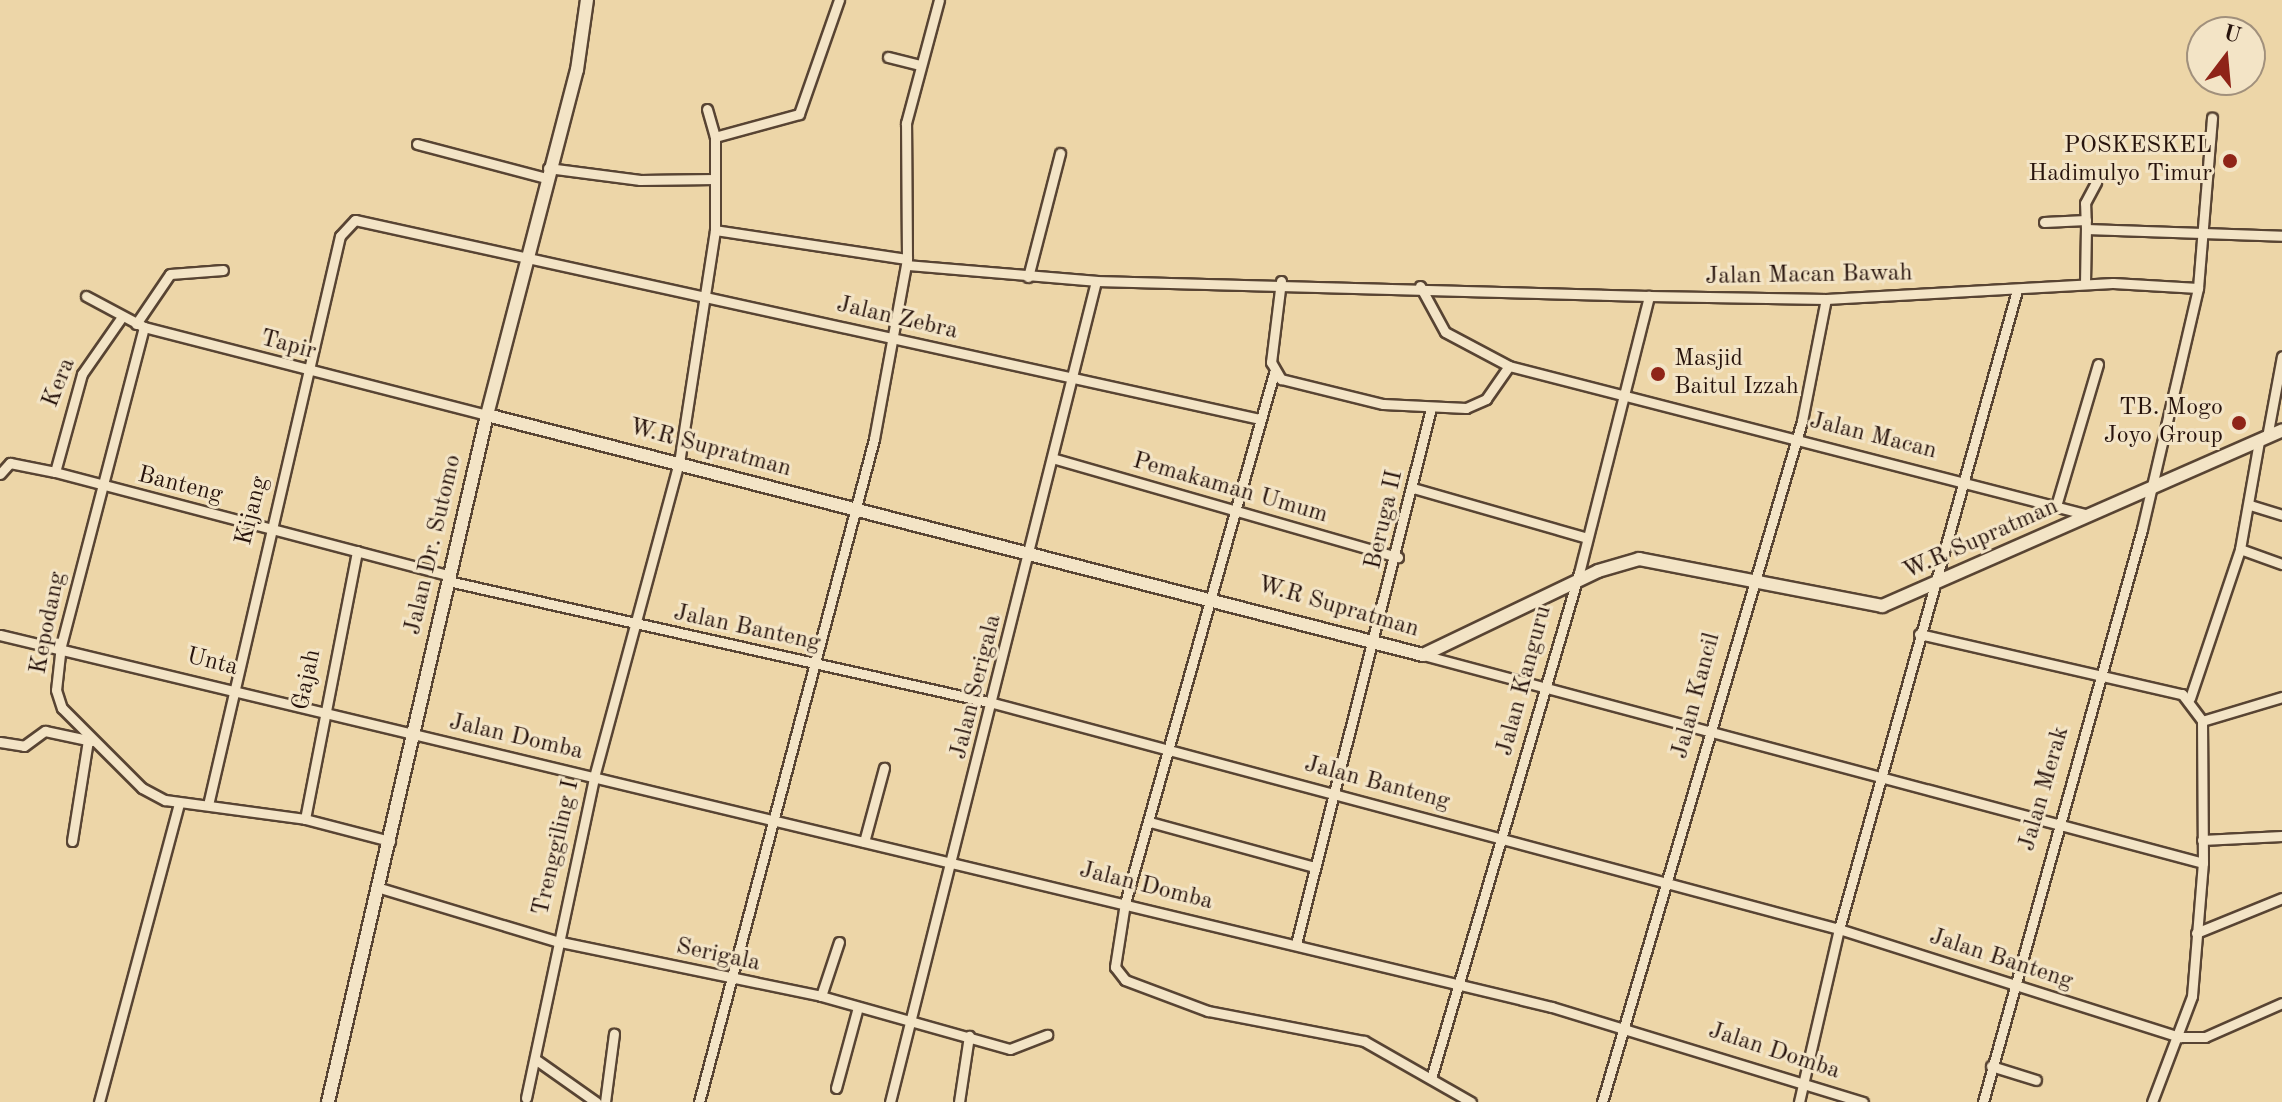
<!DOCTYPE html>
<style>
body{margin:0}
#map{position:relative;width:2282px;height:1102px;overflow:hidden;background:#edd6a8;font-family:"Old Standard TT",serif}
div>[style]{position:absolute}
.roads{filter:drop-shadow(2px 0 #584433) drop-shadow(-2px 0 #584433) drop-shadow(0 2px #584433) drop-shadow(0 -2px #584433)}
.street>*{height:9px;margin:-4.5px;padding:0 4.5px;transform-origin:4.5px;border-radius:4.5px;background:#f3e4c6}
.secondary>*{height:12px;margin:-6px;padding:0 6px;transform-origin:6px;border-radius:6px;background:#f3e4c6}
.dots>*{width:22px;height:22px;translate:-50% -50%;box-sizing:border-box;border:4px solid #f3e4c6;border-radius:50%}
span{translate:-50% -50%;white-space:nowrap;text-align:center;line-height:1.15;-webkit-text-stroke:6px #f3e4c6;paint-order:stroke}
.poi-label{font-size:24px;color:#27130c}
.right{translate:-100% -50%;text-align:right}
.left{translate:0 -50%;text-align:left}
.street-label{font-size:24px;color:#27130c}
.north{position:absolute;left:2186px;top:16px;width:80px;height:80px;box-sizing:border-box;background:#f3e4c6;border:2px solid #a1907c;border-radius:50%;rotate:16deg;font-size:22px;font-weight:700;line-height:32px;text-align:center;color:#27130c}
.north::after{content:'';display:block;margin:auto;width:28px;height:36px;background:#8f2418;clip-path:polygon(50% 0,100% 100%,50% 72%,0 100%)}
</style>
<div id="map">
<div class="roads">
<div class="street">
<div style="left:888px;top:57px;width:33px;rotate:14deg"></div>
<div style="left:715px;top:137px;width:87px;rotate:-15.3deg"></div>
<div style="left:799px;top:114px;width:121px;rotate:-70.7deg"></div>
<div style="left:417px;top:144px;width:133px;rotate:14.8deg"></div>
<div style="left:548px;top:168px;width:93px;rotate:7.4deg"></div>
<div style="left:640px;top:180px;width:75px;rotate:-0.8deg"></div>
<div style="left:2044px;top:222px;width:42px;rotate:-2.7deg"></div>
<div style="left:2086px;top:229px;width:26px;rotate:-92deg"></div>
<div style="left:2085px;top:203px;width:24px;rotate:-62deg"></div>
<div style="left:715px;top:230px;width:194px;rotate:8.6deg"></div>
<div style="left:907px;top:265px;width:190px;rotate:4.8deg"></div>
<div style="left:1096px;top:281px;width:553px;rotate:1.55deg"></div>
<div style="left:1649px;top:296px;width:177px;rotate:1deg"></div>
<div style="left:1826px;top:299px;width:287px;rotate:-3.2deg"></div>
<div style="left:2113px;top:283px;width:85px;rotate:3.4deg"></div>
<div style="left:1028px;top:277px;width:128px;rotate:-75.5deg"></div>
<div style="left:1281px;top:281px;width:82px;rotate:97deg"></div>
<div style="left:1271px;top:362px;width:20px;rotate:60deg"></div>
<div style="left:1281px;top:379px;width:105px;rotate:13.8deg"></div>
<div style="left:1383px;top:404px;width:83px;rotate:2.8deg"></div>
<div style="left:1466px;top:408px;width:22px;rotate:-24deg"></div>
<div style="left:1486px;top:399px;width:40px;rotate:-55.1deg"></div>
<div style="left:2085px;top:284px;width:55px;rotate:-89deg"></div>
<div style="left:2086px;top:229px;width:196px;rotate:2deg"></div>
<div style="left:1420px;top:286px;width:52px;rotate:61.5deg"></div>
<div style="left:1445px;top:332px;width:72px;rotate:28deg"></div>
<div style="left:1509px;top:366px;width:599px;rotate:14.41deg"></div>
<div style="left:86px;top:296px;width:66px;rotate:28.1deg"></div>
<div style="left:144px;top:327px;width:354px;rotate:14.4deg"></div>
<div style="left:136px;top:324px;width:60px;rotate:-55.8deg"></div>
<div style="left:170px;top:274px;width:53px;rotate:-4.3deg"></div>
<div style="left:144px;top:327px;width:329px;rotate:104.6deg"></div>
<div style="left:61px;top:645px;width:45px;rotate:96.3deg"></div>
<div style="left:56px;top:690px;width:19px;rotate:72deg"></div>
<div style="left:62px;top:708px;width:113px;rotate:45deg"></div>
<div style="left:142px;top:788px;width:26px;rotate:28deg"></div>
<div style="left:165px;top:800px;width:141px;rotate:7.7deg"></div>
<div style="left:305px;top:819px;width:88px;rotate:14.5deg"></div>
<div style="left:1274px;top:373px;width:551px;rotate:105.7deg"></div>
<div style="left:1125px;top:903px;width:65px;rotate:98.9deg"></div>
<div style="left:1115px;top:967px;width:16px;rotate:52deg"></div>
<div style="left:1125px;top:980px;width:89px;rotate:20.5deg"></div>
<div style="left:1208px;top:1011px;width:159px;rotate:10.9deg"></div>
<div style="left:1364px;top:1041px;width:123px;rotate:29.7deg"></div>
<div style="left:2267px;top:437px;width:82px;rotate:-79.5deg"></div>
<div style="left:1052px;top:458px;width:360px;rotate:16deg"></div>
<div style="left:55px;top:472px;width:102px;rotate:-74.6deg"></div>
<div style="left:82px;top:374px;width:68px;rotate:-55.1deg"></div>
<div style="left:0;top:474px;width:15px;rotate:-48deg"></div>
<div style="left:10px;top:463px;width:46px;rotate:11.3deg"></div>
<div style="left:55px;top:472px;width:407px;rotate:14.7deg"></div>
<div style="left:1413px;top:488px;width:181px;rotate:16deg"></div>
<div style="left:2250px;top:505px;width:34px;rotate:17deg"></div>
<div style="left:2056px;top:506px;width:148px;rotate:-73.5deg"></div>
<div style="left:2240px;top:549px;width:45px;rotate:19.7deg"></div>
<div style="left:448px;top:581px;width:558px;rotate:12.62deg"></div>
<div style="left:993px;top:703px;width:876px;rotate:14.96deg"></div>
<div style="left:1839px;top:929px;width:358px;rotate:17.6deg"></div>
<div style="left:2180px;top:1037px;width:25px"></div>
<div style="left:2205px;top:1037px;width:84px;rotate:-23.8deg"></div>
<div style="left:1919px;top:634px;width:270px;rotate:12.9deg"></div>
<div style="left:2182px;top:694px;width:34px;rotate:53deg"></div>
<div style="left:2202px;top:721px;width:84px;rotate:-16.7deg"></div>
<div style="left:0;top:635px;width:1596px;rotate:13.48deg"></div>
<div style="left:1552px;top:1007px;width:325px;rotate:17deg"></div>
<div style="left:1423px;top:655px;width:807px;rotate:14.93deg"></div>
<div style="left:2190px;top:698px;width:157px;rotate:-71.4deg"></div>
<div style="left:2240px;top:549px;width:110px;rotate:-80deg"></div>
<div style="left:0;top:742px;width:24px;rotate:9deg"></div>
<div style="left:24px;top:746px;width:26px;rotate:-36deg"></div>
<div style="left:45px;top:731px;width:48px;rotate:12deg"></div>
<div style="left:208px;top:805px;width:584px;rotate:-76.94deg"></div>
<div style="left:340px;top:236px;width:22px;rotate:-47deg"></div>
<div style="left:355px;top:220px;width:927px;rotate:12.4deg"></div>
<div style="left:305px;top:819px;width:273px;rotate:-79deg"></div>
<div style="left:1150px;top:822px;width:170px;rotate:15.3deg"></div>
<div style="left:2202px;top:840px;width:80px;rotate:-2.9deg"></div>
<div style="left:72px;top:841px;width:102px;rotate:-81deg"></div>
<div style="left:864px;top:842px;width:77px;rotate:-74.9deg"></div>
<div style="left:380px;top:888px;width:184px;rotate:16.8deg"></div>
<div style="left:556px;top:941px;width:271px;rotate:11.7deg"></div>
<div style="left:821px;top:996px;width:196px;rotate:15.7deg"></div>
<div style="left:1010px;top:1049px;width:40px;rotate:-21deg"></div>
<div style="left:2196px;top:933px;width:93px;rotate:-22.1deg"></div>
<div style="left:1296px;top:944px;width:553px;rotate:-75.86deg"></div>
<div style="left:821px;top:996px;width:57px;rotate:-71.6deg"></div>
<div style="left:535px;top:1059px;width:75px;rotate:35.2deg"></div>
<div style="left:1991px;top:1066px;width:47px;rotate:17.3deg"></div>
<div style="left:1432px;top:1075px;width:523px;rotate:-73.68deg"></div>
<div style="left:1579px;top:573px;width:286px;rotate:-75.8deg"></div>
<div style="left:836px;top:1088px;width:84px;rotate:-74.8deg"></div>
<div style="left:526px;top:1098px;width:328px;rotate:-78deg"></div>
<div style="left:594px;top:777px;width:325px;rotate:-74.9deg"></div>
<div style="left:679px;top:463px;width:236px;rotate:-81.2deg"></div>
<div style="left:715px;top:230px;width:93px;rotate:-90deg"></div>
<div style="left:715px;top:137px;width:29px;rotate:-106deg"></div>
<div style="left:99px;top:1102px;width:310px;rotate:-75deg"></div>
<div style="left:605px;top:1102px;width:69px;rotate:-82.5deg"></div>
<div style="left:699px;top:1102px;width:686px;rotate:-75.21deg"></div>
<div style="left:874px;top:439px;width:183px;rotate:-79.6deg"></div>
<div style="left:907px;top:259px;width:136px;rotate:-90.4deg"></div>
<div style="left:906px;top:123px;width:127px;rotate:-75deg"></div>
<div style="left:890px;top:1102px;width:846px;rotate:-75.91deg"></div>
<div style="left:959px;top:1102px;width:67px;rotate:-81.4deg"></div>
<div style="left:1602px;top:1102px;width:710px;rotate:-73.63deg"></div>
<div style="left:1802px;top:421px;width:124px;rotate:-78.9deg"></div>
<div style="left:1799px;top:1102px;width:178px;rotate:-77deg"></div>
<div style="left:1839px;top:929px;width:663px;rotate:-74.43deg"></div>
<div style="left:1983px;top:1102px;width:595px;rotate:-74.49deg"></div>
<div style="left:2142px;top:529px;width:247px;rotate:-76.9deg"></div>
<div style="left:2198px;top:288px;width:171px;rotate:-85.3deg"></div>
<div style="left:2152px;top:1102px;width:113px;rotate:-69.3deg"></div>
<div style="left:2192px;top:996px;width:133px;rotate:-85.3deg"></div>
<div style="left:2203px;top:863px;width:142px;rotate:-90.4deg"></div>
</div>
<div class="secondary">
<div style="left:487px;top:415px;width:966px;rotate:14.38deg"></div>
<div style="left:1423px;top:655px;width:194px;rotate:-25.6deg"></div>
<div style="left:1598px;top:571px;width:43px;rotate:-16.3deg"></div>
<div style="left:1639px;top:559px;width:248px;rotate:10.9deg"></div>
<div style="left:1882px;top:606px;width:437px;rotate:-23.7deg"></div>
<div style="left:328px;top:1102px;width:705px;rotate:-76.97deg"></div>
<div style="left:487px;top:415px;width:357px;rotate:-75.4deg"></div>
<div style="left:577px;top:70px;width:71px;rotate:-81.9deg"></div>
</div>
</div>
<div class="dots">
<div style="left:2230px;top:161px;background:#8f2418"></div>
<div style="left:1658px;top:374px;background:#8f2418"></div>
<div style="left:2239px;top:423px;background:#8f2418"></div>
</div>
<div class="poi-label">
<span class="right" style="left:2212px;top:161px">POSKESKEL<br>Hadimulyo Timur</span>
<span class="left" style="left:1674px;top:374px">Masjid<br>Baitul Izzah</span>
<span class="right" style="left:2223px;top:423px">TB. Mogo<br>Joyo Group</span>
</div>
<div class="street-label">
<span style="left:1809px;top:276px;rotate:-1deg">Jalan Macan Bawah</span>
<span style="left:897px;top:319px;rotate:13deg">Jalan Zebra</span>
<span style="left:288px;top:346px;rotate:15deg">Tapir</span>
<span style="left:60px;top:383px;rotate:-68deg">Kera</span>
<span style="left:1873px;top:437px;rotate:14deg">Jalan Macan</span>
<span style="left:710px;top:449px;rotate:15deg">W.R Supratman</span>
<span style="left:180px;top:486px;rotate:14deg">Banteng</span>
<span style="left:1230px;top:489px;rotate:16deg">Pemakaman Umum</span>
<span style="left:253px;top:511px;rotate:-76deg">Kijang</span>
<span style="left:1385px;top:520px;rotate:-77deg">Beruga II</span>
<span style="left:1981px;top:540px;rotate:-24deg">W.R Supratman</span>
<span style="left:434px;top:545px;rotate:-77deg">Jalan Dr. Sutomo</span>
<span style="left:1338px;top:608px;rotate:16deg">W.R Supratman</span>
<span style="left:49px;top:623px;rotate:-79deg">Kepodang</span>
<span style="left:747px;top:629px;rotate:12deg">Jalan Banteng</span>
<span style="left:212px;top:663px;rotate:14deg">Unta</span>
<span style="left:308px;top:680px;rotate:-78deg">Gajah</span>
<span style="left:1525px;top:681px;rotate:-75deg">Jalan Kanguru</span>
<span style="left:977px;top:687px;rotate:-76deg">Jalan Serigala</span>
<span style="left:1697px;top:696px;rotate:-75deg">Jalan Kancil</span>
<span style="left:516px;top:738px;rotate:13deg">Jalan Domba</span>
<span style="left:1377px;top:784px;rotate:15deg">Jalan Banteng</span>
<span style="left:2045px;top:789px;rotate:-74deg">Jalan Merak</span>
<span style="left:557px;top:848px;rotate:-77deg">Trenggiling I</span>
<span style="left:1146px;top:887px;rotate:14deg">Jalan Domba</span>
<span style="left:718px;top:956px;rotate:12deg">Serigala</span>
<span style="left:2001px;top:960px;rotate:18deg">Jalan Banteng</span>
<span style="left:1774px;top:1052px;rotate:18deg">Jalan Domba</span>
</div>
<div class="north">U</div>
</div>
